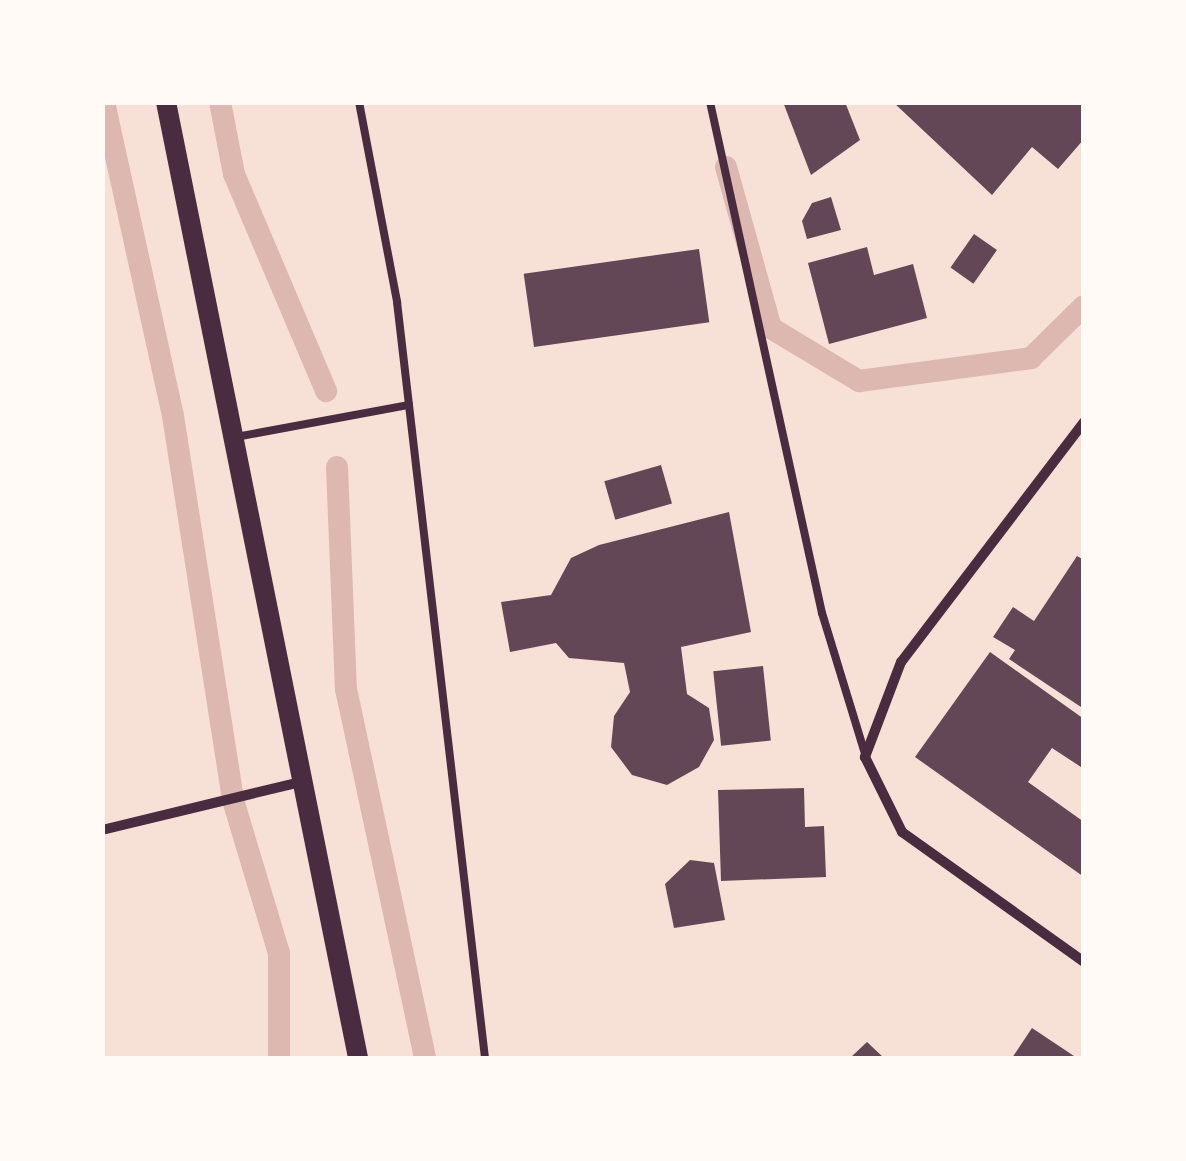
<!DOCTYPE html>
<style>
body{margin:0}
#map{position:relative;width:1186px;height:1161px;overflow:hidden;background:#f7e1d7;font-family:"DejaVu Sans",sans-serif}
div>[style]{position:absolute}
.stream>*{height:22px;margin:-11px;padding:0 11px;transform-origin:11px;border-radius:11px;background:#dcb8b0}
.building>*{inset:0;background:#644757;transform-origin:0 0}
.service>*{height:8px;margin:-4px;padding:0 4px;transform-origin:4px;border-radius:4px;background:#4a2c40}
.minor>*{height:10px;margin:-5px;padding:0 5px;transform-origin:5px;border-radius:5px;background:#4a2c40}
.secondary>*{height:20px;margin:-10px;padding:0 10px;transform-origin:10px;border-radius:10px;background:#4a2c40}
span{translate:-50% -50%;white-space:nowrap;text-align:center;line-height:1.15;-webkit-text-stroke:8px #fffaf5;paint-order:stroke}
.frame{position:absolute;inset:0;border:105px solid #fffaf5;pointer-events:none}
</style>
<div id="map">
<div class="stream">
<div style="left:104px;top:102px;width:321px;rotate:77.6deg"></div>
<div style="left:173px;top:416px;width:389px;rotate:81.1deg"></div>
<div style="left:233px;top:800px;width:160px;rotate:73.3deg"></div>
<div style="left:279px;top:953px;width:105px;rotate:90deg"></div>
<div style="left:220px;top:102px;width:73px;rotate:79deg"></div>
<div style="left:234px;top:174px;width:236px;rotate:67deg"></div>
<div style="left:726px;top:167px;width:167px;rotate:74.4deg"></div>
<div style="left:771px;top:328px;width:103px;rotate:31.1deg"></div>
<div style="left:859px;top:381px;width:174px;rotate:-7.6deg"></div>
<div style="left:1031px;top:358px;width:74px;rotate:-44.5deg"></div>
<div style="left:337px;top:467px;width:222px;rotate:87.7deg"></div>
<div style="left:346px;top:689px;width:377px;rotate:77.9deg"></div>
</div>
<div class="building">
<div style="clip-path:polygon(783px 102px,845px 102px,860px 140px,811px 175px)"></div>
<div style="clip-path:polygon(893px 102px,1084px 102px,1084px 139px,1058px 169px,1032px 147px,992px 195px)"></div>
<div style="clip-path:polygon(831px 197px,841px 230px,807px 239px,802px 221px,812px 203px)"></div>
<div style="left:974px;top:234px;width:28px;height:41px;rotate:35deg"></div>
<div style="clip-path:polygon(867px 247px,874px 275px,913px 264px,927px 318px,829px 344px,808px 263px)"></div>
<div style="left:699px;top:249px;width:74px;height:177px;rotate:82deg"></div>
<div style="left:661px;top:465px;width:40px;height:59px;rotate:74deg"></div>
<div style="clip-path:polygon(729px 512px,751px 632px,681px 647px,687px 694px,709px 708px,714px 740px,699px 767px,667px 785px,632px 775px,611px 747px,614px 716px,630px 692px,624px 663px,569px 658px,556px 643px,510px 652px,501px 602px,551px 595px,571px 558px,599px 545px)"></div>
<div style="clip-path:polygon(1077px 556px,1084px 560px,1084px 709px,1009px 659px,1015px 650px,993px 637px,1013px 607px,1034px 621px)"></div>
<div style="clip-path:polygon(990px 652px,1084px 719px,1084px 769px,1052px 748px,1028px 782px,1084px 822px,1084px 877px,915px 757px)"></div>
<div style="left:763px;top:666px;width:75px;height:50px;rotate:84deg"></div>
<div style="clip-path:polygon(804px 788px,805px 827px,824px 826px,826px 877px,721px 881px,718px 790px)"></div>
<div style="clip-path:polygon(690px 860px,714px 863px,725px 920px,674px 928px,665px 884px)"></div>
<div style="clip-path:polygon(1032px 1028px,1077px 1058px,1012px 1058px)"></div>
<div style="clip-path:polygon(867px 1042px,884px 1058px,850px 1058px)"></div>
</div>
<div class="service">
<div style="left:359px;top:102px;width:204px;rotate:79.2deg"></div>
<div style="left:397px;top:302px;width:761px;rotate:83.36deg"></div>
<div style="left:710px;top:102px;width:523px;rotate:77.64deg"></div>
<div style="left:822px;top:613px;width:147px;rotate:73deg"></div>
<div style="left:236px;top:437px;width:176px;rotate:-10.5deg"></div>
</div>
<div class="minor">
<div style="left:1084px;top:422px;width:302px;rotate:127.3deg"></div>
<div style="left:901px;top:662px;width:102px;rotate:110.8deg"></div>
<div style="left:865px;top:757px;width:84px;rotate:63.7deg"></div>
<div style="left:902px;top:832px;width:224px;rotate:35.5deg"></div>
<div style="left:102px;top:830px;width:205px;rotate:-13.6deg"></div>
</div>
<div class="secondary">
<div style="left:166px;top:102px;width:975px;rotate:78.64deg"></div>
</div>
<div class="frame"></div>
</div>
